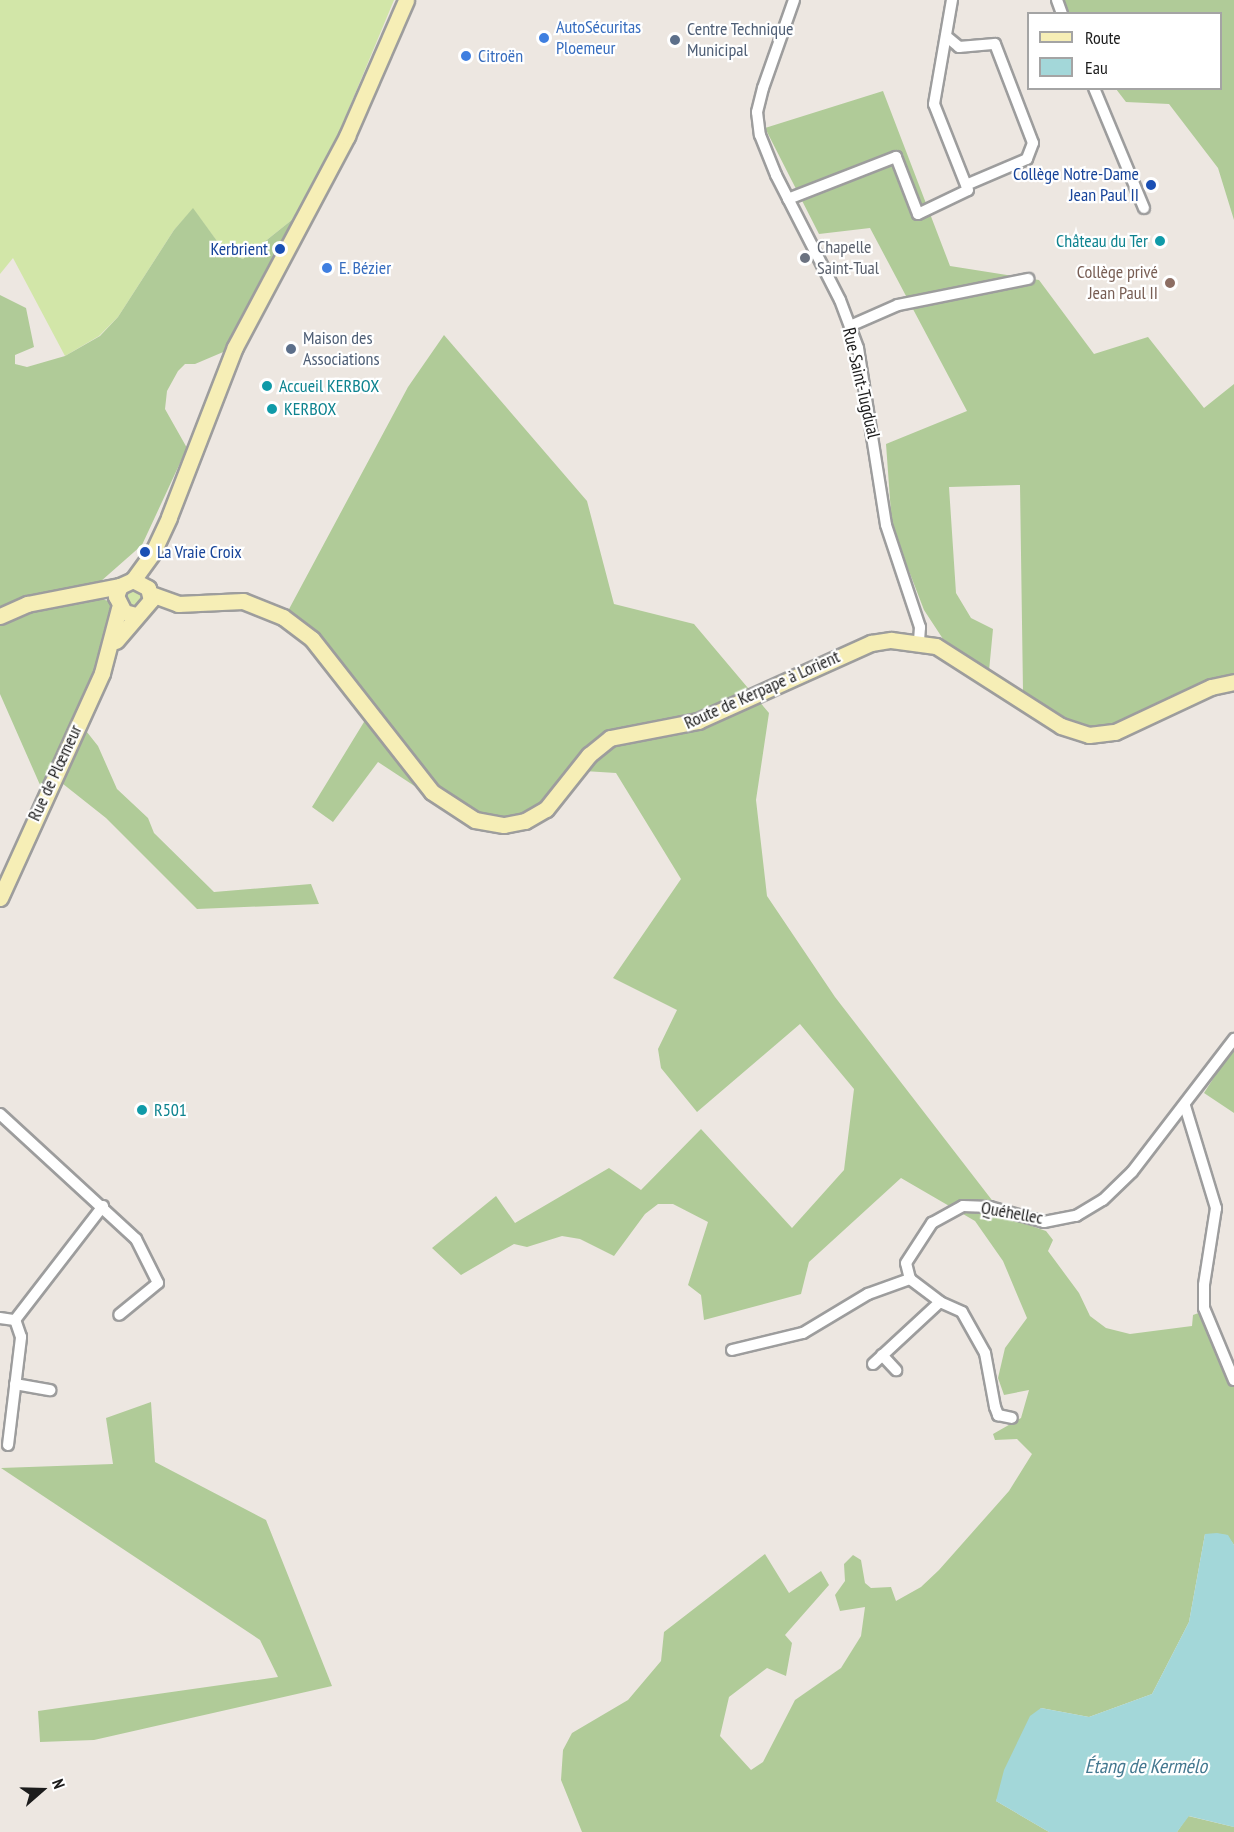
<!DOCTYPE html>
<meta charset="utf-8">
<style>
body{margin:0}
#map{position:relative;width:1234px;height:1832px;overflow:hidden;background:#ede7e1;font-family:"PT Sans Narrow",sans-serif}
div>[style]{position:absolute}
.grass>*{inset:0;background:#d2e6a8}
.round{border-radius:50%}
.forest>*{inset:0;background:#b0cb98}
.water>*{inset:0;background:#a3d7d9}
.roads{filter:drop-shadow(2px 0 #9d9d9d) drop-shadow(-2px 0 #9d9d9d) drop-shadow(0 2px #9d9d9d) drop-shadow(0 -2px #9d9d9d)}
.street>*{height:10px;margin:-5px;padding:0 5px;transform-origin:5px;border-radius:5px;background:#fff}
.secondary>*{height:15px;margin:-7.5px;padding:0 7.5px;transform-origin:7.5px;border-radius:7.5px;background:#f6eeb6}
.dots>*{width:16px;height:16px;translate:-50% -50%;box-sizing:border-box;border:3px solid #fff;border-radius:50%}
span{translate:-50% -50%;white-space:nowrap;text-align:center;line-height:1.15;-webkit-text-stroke:4.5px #fff;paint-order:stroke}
.shop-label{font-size:18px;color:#366cbe}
.left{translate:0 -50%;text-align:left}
.service-label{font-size:18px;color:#4e5e75}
.transit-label{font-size:18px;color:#164399}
.right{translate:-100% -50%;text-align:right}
.culture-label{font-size:18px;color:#0d838f}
.worship-label{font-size:18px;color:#5b616d}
.education-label{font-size:18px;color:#785e54}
.street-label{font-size:18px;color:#1c1c1c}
.water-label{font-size:20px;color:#447890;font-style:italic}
.legend{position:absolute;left:1027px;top:12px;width:195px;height:78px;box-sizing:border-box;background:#fff;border:2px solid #a4a4a4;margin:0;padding:8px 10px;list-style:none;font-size:18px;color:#1c1c1c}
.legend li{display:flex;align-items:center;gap:12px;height:30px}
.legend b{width:30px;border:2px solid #a4a4a4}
.north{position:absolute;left:12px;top:1760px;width:60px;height:60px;-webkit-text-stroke:4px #fff;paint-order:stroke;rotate:70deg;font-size:16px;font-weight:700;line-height:24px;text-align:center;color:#1c1c1c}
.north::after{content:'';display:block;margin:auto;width:21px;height:27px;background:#1c1c1c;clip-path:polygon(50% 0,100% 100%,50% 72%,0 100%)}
</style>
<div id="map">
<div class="grass">
<div style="clip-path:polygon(0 0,394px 0,308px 207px,243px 259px,225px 252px,193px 209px,174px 230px,118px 317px,99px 336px,65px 356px,13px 258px,0 274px)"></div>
<div class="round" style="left:125px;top:589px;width:18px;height:18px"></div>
</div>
<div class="forest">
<div style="clip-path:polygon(1063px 0,1234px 0,1234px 220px,1218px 168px,1169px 104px,1126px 102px,1116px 89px,1220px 88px,1220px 14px,1064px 14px)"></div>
<div style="clip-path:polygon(883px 91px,950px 266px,1039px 280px,1094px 354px,1148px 337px,1204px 408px,1234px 384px,1234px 680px,1113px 727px,1082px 729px,1023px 691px,1020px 485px,949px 487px,956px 593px,971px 618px,993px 629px,989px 671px,943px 639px,924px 610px,892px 527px,886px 444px,967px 411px,870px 228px,819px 234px,765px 128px)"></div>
<div style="clip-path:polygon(308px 207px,235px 347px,195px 364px,185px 364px,178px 371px,167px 391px,165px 409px,187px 448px,142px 545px,92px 589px,94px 598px,110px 601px,113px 614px,79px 722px,98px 746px,117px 789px,148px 818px,154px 833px,214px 892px,311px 884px,319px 904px,197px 909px,106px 818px,53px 776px,44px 794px,0 694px,0 295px,26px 308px,34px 347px,15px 355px,15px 364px,27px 367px,65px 356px,100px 336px,118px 317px,174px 230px,193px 208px,225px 252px,243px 259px)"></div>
<div style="clip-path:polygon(444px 335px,587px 501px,614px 604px,694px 624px,769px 713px,756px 800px,767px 896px,835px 997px,1005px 1217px,1046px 1231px,1053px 1240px,1048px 1251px,1079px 1293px,1090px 1316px,1106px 1328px,1130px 1334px,1192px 1326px,1193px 1315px,1204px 1311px,1234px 1380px,1234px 1545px,1227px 1535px,1205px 1534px,1189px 1622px,1152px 1694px,1089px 1717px,1041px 1708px,996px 1801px,1049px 1832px,582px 1832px,561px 1780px,563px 1750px,572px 1733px,628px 1700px,661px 1661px,664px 1632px,765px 1554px,789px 1593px,821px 1571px,829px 1585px,785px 1635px,792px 1643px,786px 1676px,767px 1668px,729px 1697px,720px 1736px,751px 1770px,763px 1762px,795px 1700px,841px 1668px,861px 1636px,865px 1607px,840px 1611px,835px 1595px,845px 1581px,844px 1564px,853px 1555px,861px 1560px,865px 1583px,871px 1588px,891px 1587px,896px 1601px,921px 1587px,939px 1570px,1009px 1491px,1032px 1454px,1017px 1439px,995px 1440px,993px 1434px,1021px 1418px,1029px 1390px,1004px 1395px,998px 1378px,1005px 1348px,1027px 1318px,1003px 1261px,975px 1221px,901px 1178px,809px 1262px,801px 1294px,704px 1320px,701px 1295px,688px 1285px,708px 1222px,673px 1204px,658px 1204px,645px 1214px,614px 1256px,580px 1239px,562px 1236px,527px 1247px,514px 1244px,461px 1275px,432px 1248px,496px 1196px,515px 1223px,609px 1168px,641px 1190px,701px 1129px,792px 1228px,844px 1170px,854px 1089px,800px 1024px,697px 1112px,661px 1068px,658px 1049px,677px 1010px,613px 978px,681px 879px,616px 773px,584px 771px,513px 829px,454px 812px,378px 762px,333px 822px,312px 807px,375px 704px,288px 611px,408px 387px)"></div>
<div style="clip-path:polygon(1234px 1046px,1234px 1113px,1204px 1093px)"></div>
<div style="clip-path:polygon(151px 1402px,155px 1462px,266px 1520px,332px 1686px,94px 1740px,40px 1742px,38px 1711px,278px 1677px,260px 1640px,1px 1468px,113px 1464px,106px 1418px)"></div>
<div style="clip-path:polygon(1188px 1816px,1234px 1827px,1234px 1832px,1177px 1832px)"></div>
</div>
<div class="water">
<div style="clip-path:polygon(1217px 1533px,1228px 1535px,1234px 1545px,1234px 1827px,1189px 1816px,1177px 1832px,1049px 1832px,996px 1801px,1004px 1770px,1030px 1716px,1041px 1708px,1089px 1717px,1152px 1694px,1189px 1622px,1205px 1534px)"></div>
</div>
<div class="roads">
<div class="street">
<div style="left:794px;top:0;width:93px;rotate:109.4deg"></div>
<div style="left:763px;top:88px;width:25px;rotate:104deg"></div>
<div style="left:757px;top:112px;width:23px;rotate:83deg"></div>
<div style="left:760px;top:135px;width:43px;rotate:68.2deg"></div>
<div style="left:776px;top:175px;width:140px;rotate:62.9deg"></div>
<div style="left:840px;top:300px;width:51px;rotate:69.4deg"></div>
<div style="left:858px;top:348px;width:179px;rotate:81deg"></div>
<div style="left:886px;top:525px;width:108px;rotate:71.6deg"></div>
<div style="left:920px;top:627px;width:14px;rotate:94deg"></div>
<div style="left:1057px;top:0;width:15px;rotate:70deg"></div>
<div style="left:946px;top:36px;width:17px;rotate:40deg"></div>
<div style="left:959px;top:47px;width:36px;rotate:-5deg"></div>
<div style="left:995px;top:44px;width:106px;rotate:69deg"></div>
<div style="left:1033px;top:143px;width:17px;rotate:111deg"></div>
<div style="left:1027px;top:159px;width:66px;rotate:156.9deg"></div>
<div style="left:1094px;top:88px;width:130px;rotate:67.4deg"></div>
<div style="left:788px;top:199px;width:116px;rotate:-21.3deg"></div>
<div style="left:896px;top:157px;width:61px;rotate:68.9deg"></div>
<div style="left:918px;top:214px;width:55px;rotate:-25.6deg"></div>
<div style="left:968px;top:190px;width:92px;rotate:-111.6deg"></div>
<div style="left:934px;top:104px;width:106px;rotate:-80.2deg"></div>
<div style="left:850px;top:326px;width:52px;rotate:-23.6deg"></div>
<div style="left:898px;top:305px;width:133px;rotate:-11.3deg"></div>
<div style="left:1185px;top:1106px;width:107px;rotate:73.1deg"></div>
<div style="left:1216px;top:1208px;width:78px;rotate:98.9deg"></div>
<div style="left:1204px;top:1285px;width:23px;rotate:90deg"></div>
<div style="left:1204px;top:1308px;width:78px;rotate:67.4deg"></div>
<div style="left:0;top:1114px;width:185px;rotate:42.6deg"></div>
<div style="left:136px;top:1239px;width:49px;rotate:63.4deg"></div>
<div style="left:158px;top:1283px;width:50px;rotate:140.6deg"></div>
<div style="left:910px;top:1279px;width:38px;rotate:37deg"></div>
<div style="left:940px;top:1302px;width:24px;rotate:24deg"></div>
<div style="left:962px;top:1312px;width:47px;rotate:60.7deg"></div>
<div style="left:985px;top:1353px;width:55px;rotate:79.5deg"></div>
<div style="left:995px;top:1407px;width:9px;rotate:69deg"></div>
<div style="left:998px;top:1415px;width:14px;rotate:12deg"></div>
<div style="left:0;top:1318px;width:15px;rotate:8deg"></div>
<div style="left:15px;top:1320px;width:144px;rotate:-52.3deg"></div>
<div style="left:732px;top:1350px;width:73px;rotate:-13.5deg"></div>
<div style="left:803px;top:1333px;width:76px;rotate:-31deg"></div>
<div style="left:868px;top:1294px;width:45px;rotate:-19.7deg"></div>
<div style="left:910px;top:1279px;width:16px;rotate:-104deg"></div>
<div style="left:906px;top:1263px;width:48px;rotate:-57deg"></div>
<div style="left:932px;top:1223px;width:35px;rotate:-29deg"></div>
<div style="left:963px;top:1206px;width:27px;rotate:2deg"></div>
<div style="left:990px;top:1207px;width:56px;rotate:15.5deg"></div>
<div style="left:1044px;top:1222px;width:33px;rotate:-11deg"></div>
<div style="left:1076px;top:1216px;width:31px;rotate:-31deg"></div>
<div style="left:1103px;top:1200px;width:40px;rotate:-44deg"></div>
<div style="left:1132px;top:1172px;width:168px;rotate:-52.5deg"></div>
<div style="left:882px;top:1355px;width:21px;rotate:47deg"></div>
<div style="left:873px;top:1364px;width:91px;rotate:-42.8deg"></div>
<div style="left:15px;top:1384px;width:36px;rotate:10deg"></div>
<div style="left:8px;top:1445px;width:109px;rotate:-83.1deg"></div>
<div style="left:21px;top:1337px;width:18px;rotate:-109deg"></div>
</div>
<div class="secondary">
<div style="left:133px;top:580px;width:34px;rotate:-54deg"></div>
<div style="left:153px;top:552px;width:38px;rotate:-65deg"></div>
<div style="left:169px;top:517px;width:182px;rotate:-68.8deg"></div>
<div style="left:235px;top:347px;width:239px;rotate:-62deg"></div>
<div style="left:347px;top:136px;width:148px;rotate:-66.5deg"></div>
<div style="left:151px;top:594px;width:29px;rotate:20deg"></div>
<div style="left:178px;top:604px;width:65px;rotate:-2.6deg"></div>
<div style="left:243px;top:601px;width:43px;rotate:21.8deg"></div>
<div style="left:283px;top:617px;width:36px;rotate:37deg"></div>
<div style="left:312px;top:639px;width:194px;rotate:51.9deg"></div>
<div style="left:432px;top:792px;width:51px;rotate:33.1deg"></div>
<div style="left:475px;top:820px;width:29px;rotate:10deg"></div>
<div style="left:504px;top:825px;width:21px;rotate:-11deg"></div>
<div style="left:525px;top:821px;width:24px;rotate:-30deg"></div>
<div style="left:546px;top:809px;width:69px;rotate:-51.5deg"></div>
<div style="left:589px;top:755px;width:27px;rotate:-39deg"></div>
<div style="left:610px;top:738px;width:90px;rotate:-10.9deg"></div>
<div style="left:698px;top:721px;width:190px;rotate:-24.3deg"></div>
<div style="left:871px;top:643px;width:20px;rotate:-9deg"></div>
<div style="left:891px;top:640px;width:45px;rotate:7.6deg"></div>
<div style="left:936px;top:646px;width:148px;rotate:32.6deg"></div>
<div style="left:1061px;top:726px;width:29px;rotate:18deg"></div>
<div style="left:1089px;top:735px;width:26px;rotate:-7deg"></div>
<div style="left:1115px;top:732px;width:106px;rotate:-25.1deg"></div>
<div style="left:1211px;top:687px;width:24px;rotate:-12deg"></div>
<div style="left:0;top:616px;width:30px;rotate:-24deg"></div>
<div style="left:27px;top:604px;width:95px;rotate:-11deg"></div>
<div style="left:116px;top:641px;width:54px;rotate:-49.5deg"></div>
<div style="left:151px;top:600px;width:12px;rotate:-104deg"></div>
<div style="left:148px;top:588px;width:17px;rotate:-152deg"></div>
<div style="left:133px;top:580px;width:14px;rotate:155deg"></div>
<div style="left:120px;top:586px;width:11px;rotate:112deg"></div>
<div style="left:116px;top:596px;width:18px;rotate:63deg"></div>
<div style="left:124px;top:612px;width:11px;rotate:15deg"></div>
<div style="left:0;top:898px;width:247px;rotate:-65.6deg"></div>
<div style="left:102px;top:673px;width:67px;rotate:-75.3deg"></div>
</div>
</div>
<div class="dots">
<div style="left:544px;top:38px;background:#3f7fe0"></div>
<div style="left:675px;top:40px;background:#5c6f8a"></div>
<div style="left:466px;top:56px;background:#3f7fe0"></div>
<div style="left:1151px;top:185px;background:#1a4fb4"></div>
<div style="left:1160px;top:241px;background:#0f9aa8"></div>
<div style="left:280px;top:249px;background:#1a4fb4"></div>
<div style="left:805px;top:258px;background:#6b7280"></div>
<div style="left:327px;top:268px;background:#3f7fe0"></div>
<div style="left:1170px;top:283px;background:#8d6e63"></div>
<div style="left:291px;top:349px;background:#5c6f8a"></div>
<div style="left:267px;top:386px;background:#0f9aa8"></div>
<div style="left:272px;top:409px;background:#0f9aa8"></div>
<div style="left:145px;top:552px;background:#1a4fb4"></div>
<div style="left:142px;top:1110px;background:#0f9aa8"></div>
</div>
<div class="shop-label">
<span class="left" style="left:556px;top:38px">AutoSécuritas<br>Ploemeur</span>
<span class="left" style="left:478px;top:56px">Citroën</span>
<span class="left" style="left:339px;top:268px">E. Bézier</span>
</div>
<div class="service-label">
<span class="left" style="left:687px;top:40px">Centre Technique<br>Municipal</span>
<span class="left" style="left:303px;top:349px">Maison des<br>Associations</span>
</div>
<div class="transit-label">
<span class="right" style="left:1139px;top:185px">Collège Notre-Dame<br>Jean Paul II</span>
<span class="right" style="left:268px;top:249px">Kerbrient</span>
<span class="left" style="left:157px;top:552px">La Vraie Croix</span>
</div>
<div class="culture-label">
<span class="right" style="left:1148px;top:241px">Château du Ter</span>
<span class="left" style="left:279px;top:386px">Accueil KERBOX</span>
<span class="left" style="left:284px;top:409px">KERBOX</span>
<span class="left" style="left:154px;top:1110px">R501</span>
</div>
<div class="worship-label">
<span class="left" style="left:817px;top:258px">Chapelle<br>Saint-Tual</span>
</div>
<div class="education-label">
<span class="right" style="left:1158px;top:283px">Collège privé<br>Jean Paul II</span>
</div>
<div class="street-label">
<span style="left:861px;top:383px;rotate:77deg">Rue Saint-Tugdual</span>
<span style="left:762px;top:690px;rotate:-24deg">Route de Kerpape à Lorient</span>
<span style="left:55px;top:773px;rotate:-65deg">Rue de Plœmeur</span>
<span style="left:1012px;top:1213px;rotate:10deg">Quéhellec</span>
</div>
<div class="water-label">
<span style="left:1146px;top:1766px">Étang de Kermélo</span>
</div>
<ul class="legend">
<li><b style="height:8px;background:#f6eeb6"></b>Route</li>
<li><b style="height:16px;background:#a3d7d9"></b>Eau</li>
</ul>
<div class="north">N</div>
</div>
